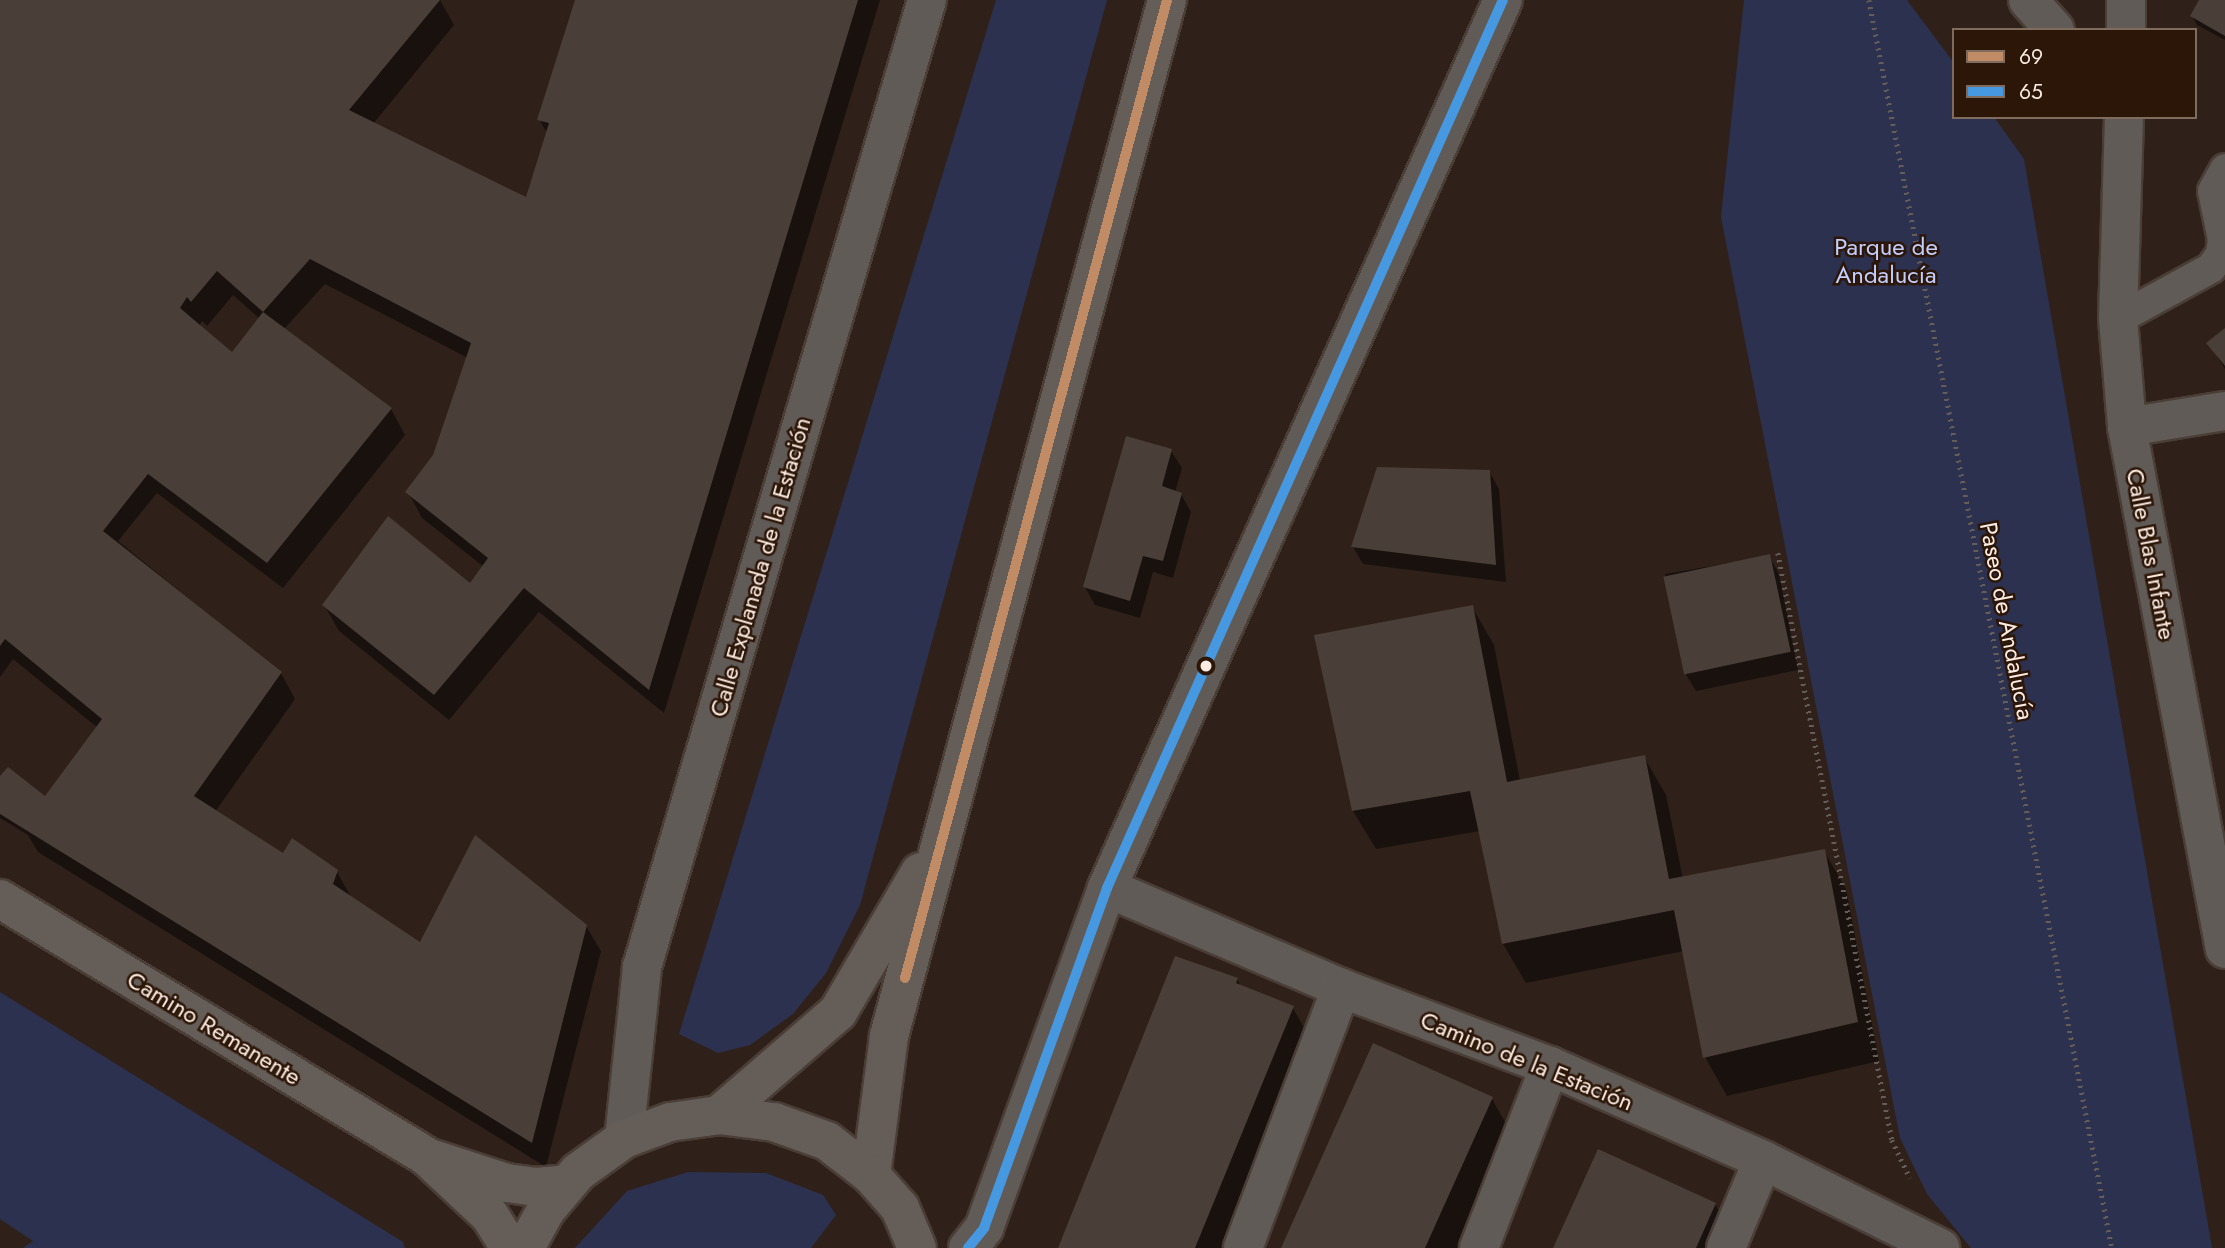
<!DOCTYPE html>
<meta charset="utf-8">
<style>
body{margin:0}
#map{position:relative;width:2225px;height:1248px;overflow:hidden;background:#2f2119;font-family:Jost,sans-serif}
div>[style]{position:absolute}
.green>*{inset:0;background:#2c3150}
.shadow>*{inset:0;background:#0007}
.building>*{inset:0;background:#4a3e38;transform-origin:0 0}
.path>*{height:4.5px;margin-top:-2.25px;transform-origin:0;background:repeating-linear-gradient(90deg,#655d58 0 2px,transparent 0 7px)}
.roads{filter:drop-shadow(2px 0 #4a3e37) drop-shadow(-2px 0 #4a3e37) drop-shadow(0 2px #4a3e37) drop-shadow(0 -2px #4a3e37)}
.lane>*{height:30px;margin:-15px;padding:0 15px;transform-origin:15px;border-radius:15px;background:#615b57}
.street>*{height:38px;margin:-19px;padding:0 19px;transform-origin:19px;border-radius:19px;background:#615b57}
.secondary>*{height:38px;margin:-19px;padding:0 19px;transform-origin:19px;border-radius:19px;background:#655d58}
.bus-1>*{height:10px;margin:-5px;padding:0 5px;transform-origin:5px;border-radius:5px;background:#c18c65}
.bus-2>*{height:10px;margin:-5px;padding:0 5px;transform-origin:5px;border-radius:5px;background:#4699e1}
.dots>*{width:19px;height:19px;translate:-50% -50%;box-sizing:border-box;border:4px solid #2c1607;border-radius:50%}
span{translate:-50% -50%;white-space:nowrap;text-align:center;line-height:1.15;-webkit-text-stroke:5px #2c1607;paint-order:stroke}
.park-label{font-size:24px;color:#c2cefe}
.street-label{font-size:24px;color:#fdece3}
.legend{position:absolute;left:1952px;top:28px;width:245px;height:91px;box-sizing:border-box;background:#2c1607;border:2px solid #806c5f;margin:0;padding:9px 12px;list-style:none;font-size:21px;color:#fdece3}
.legend li{display:flex;align-items:center;gap:14px;height:35px}
.legend b{width:35px;border:2px solid #806c5f}
</style>
<div id="map">
<div class="green">
<div style="clip-path:polygon(996px 0,1107px 0,860px 905px,826px 973px,793px 1014px,750px 1045px,718px 1053px,679px 1034px)"></div>
<div style="clip-path:polygon(1744px 0,1907px 0,1954px 63px,1954px 117px,1994px 117px,2024px 159px,2212px 1248px,1971px 1248px,1927px 1194px,1900px 1138px,1721px 217px)"></div>
<div style="clip-path:polygon(0 992px,403px 1242px,405px 1248px,23px 1248px,33px 1241px,0 1219px)"></div>
<div style="clip-path:polygon(688px 1172px,766px 1173px,823px 1195px,836px 1215px,811px 1248px,575px 1248px,627px 1191px)"></div>
</div>
<div class="shadow">
<div style="clip-path:polygon(evenodd,0 0,440px 0,454px 25px,373px 124px,528px 200px,547px 133px,539px 119px,577px 0,880px 0,664px 713px,539px 612px,449px 720px,339px 631px,324px 605px,470px 585px,484px 567px,422px 518px,408px 492px,435px 456px,468px 358px,325px 284px,284px 329px,391px 409px,405px 435px,283px 588px,157px 493px,118px 541px,281px 673px,295px 699px,215px 812px,284px 855px,337px 872px,351px 897px,421px 944px,586px 926px,601px 951px,546px 1167px,38px 852px,28px 835px,0 818px,0 779px,45px 798px,98px 728px,13px 659px,0 677px,0 0,233px 295px,260px 319px,232px 355px,199px 326px,202px 321px,207px 326px,233px 295px)"></div>
<div style="clip-path:polygon(2201px 0,2225px 0,2225px 40px,2197px 25px,2192px 16px)"></div>
<div style="clip-path:polygon(2225px 330px,2225px 369px,2209px 344px)"></div>
<div style="clip-path:polygon(1171px 451px,1182px 468px,1175px 492px,1181px 494px,1191px 512px,1173px 578px,1153px 572px,1140px 618px,1095px 605px,1085px 587px)"></div>
<div style="clip-path:polygon(1489px 471px,1499px 489px,1506px 582px,1363px 564px,1353px 547px)"></div>
<div style="clip-path:polygon(1769px 556px,1779px 574px,1798px 670px,1696px 691px,1685px 673px,1665px 574px)"></div>
<div style="clip-path:polygon(1472px 607px,1494px 645px,1520px 781px,1644px 757px,1666px 795px,1683px 879px,1824px 851px,1846px 889px,1879px 1061px,1727px 1096px,1705px 1057px,1684px 951px,1526px 983px,1503px 944px,1480px 831px,1376px 849px,1353px 811px)"></div>
<div style="clip-path:polygon(1237px 979px,1241px 987px,1292px 1007px,1315px 1046px,1233px 1248px,1060px 1248px)"></div>
<div style="clip-path:polygon(1492px 1099px,1514px 1138px,1465px 1248px,1283px 1248px)"></div>
<div style="clip-path:polygon(1715px 1204px,1738px 1243px,1735px 1248px,1555px 1248px)"></div>
</div>
<div class="building">
<div style="clip-path:polygon(0 0,440px 0,349px 110px,526px 197px,549px 123px,537px 120px,575px 0,858px 0,649px 690px,524px 588px,434px 695px,322px 605px,388px 516px,470px 583px,488px 558px,405px 492px,433px 455px,471px 343px,310px 259px,263px 312px,217px 271px,191px 302px,187px 297px,180px 308px,232px 352px,263px 312px,392px 408px,267px 563px,148px 474px,103px 531px,282px 672px,194px 796px,283px 853px,292px 838px,338px 870px,333px 884px,420px 942px,475px 835px,587px 925px,532px 1143px,0 814px,0 776px,8px 767px,45px 796px,102px 719px,5px 639px,0 646px)"></div>
<div style="clip-path:polygon(2199px 0,2225px 0,2225px 36px,2190px 16px)"></div>
<div style="clip-path:polygon(2225px 328px,2225px 366px,2206px 343px)"></div>
<div style="clip-path:polygon(1126px 436px,1172px 449px,1162px 486px,1182px 493px,1163px 561px,1143px 556px,1130px 601px,1083px 587px)"></div>
<div style="clip-path:polygon(1377px 467px,1490px 470px,1496px 565px,1351px 547px)"></div>
<div style="left:1770px;top:554px;width:100px;height:109px;rotate:78deg"></div>
<div style="clip-path:polygon(1473px 605px,1507px 782px,1645px 755px,1669px 879px,1825px 849px,1858px 1022px,1703px 1058px,1674px 910px,1502px 944px,1470px 791px,1352px 811px,1314px 635px)"></div>
<div style="clip-path:polygon(1175px 956px,1238px 978px,1236px 983px,1294px 1006px,1195px 1248px,1058px 1248px)"></div>
<div style="clip-path:polygon(1373px 1043px,1493px 1097px,1425px 1248px,1281px 1248px)"></div>
<div style="clip-path:polygon(1598px 1149px,1716px 1203px,1696px 1248px,1553px 1248px)"></div>
</div>
<div class="path">
<div style="left:1869px;top:0;width:1271px;rotate:78.98deg"></div>
<div style="left:1778px;top:553px;width:598px;rotate:79.01deg"></div>
<div style="left:1892px;top:1140px;width:42px;rotate:64.7deg"></div>
</div>
<div class="roads">
<div class="lane">
<div style="left:2118px;top:319px;width:106px;rotate:-28.7deg"></div>
<div style="left:2211px;top:268px;width:17px;rotate:-54deg"></div>
<div style="left:2221px;top:254px;width:14px;rotate:-82deg"></div>
<div style="left:2223px;top:240px;width:50px;rotate:-101.5deg"></div>
<div style="left:2213px;top:191px;width:25px;rotate:-61deg"></div>
</div>
<div class="street">
<div style="left:2028px;top:0;width:40px;rotate:48deg"></div>
<div style="left:2126px;top:30px;width:30px;rotate:-90deg"></div>
<div style="left:2124px;top:117px;width:202px;rotate:91.7deg"></div>
<div style="left:2118px;top:319px;width:108px;rotate:85.2deg"></div>
<div style="left:2127px;top:427px;width:531px;rotate:79.37deg"></div>
<div style="left:2127px;top:427px;width:99px;rotate:-9.3deg"></div>
<div style="left:1107px;top:888px;width:254px;rotate:23.1deg"></div>
<div style="left:1341px;top:988px;width:223px;rotate:20.5deg"></div>
<div style="left:1550px;top:1066px;width:233px;rotate:23.8deg"></div>
<div style="left:1763px;top:1160px;width:198px;rotate:26.4deg"></div>
<div style="left:624px;top:1139px;width:173px;rotate:-84deg"></div>
<div style="left:642px;top:967px;width:1008px;rotate:-73.58deg"></div>
<div style="left:968px;top:1248px;width:26px;rotate:-51deg"></div>
<div style="left:984px;top:1228px;width:362px;rotate:-70.1deg"></div>
<div style="left:1107px;top:888px;width:972px;rotate:-65.97deg"></div>
<div style="left:1243px;top:1248px;width:278px;rotate:-69.3deg"></div>
<div style="left:1479px;top:1248px;width:195px;rotate:-68.7deg"></div>
<div style="left:1726px;top:1248px;width:95px;rotate:-67.2deg"></div>
</div>
<div class="secondary">
<div style="left:0;top:899px;width:499px;rotate:31.1deg"></div>
<div style="left:719px;top:1115px;width:157px;rotate:-40.9deg"></div>
<div style="left:838px;top:1012px;width:162px;rotate:-59.6deg"></div>
<div style="left:871px;top:1175px;width:140px;rotate:-82.6deg"></div>
<div style="left:889px;top:1036px;width:1073px;rotate:-74.98deg"></div>
<div style="left:510px;top:1248px;width:39px;rotate:-122deg"></div>
<div style="left:489px;top:1215px;width:85px;rotate:-136.9deg"></div>
<div style="left:427px;top:1157px;width:84px;rotate:18deg"></div>
<div style="left:507px;top:1183px;width:28px;rotate:8deg"></div>
<div style="left:535px;top:1187px;width:32px;rotate:-5deg"></div>
<div style="left:525px;top:1248px;width:43px;rotate:-61.1deg"></div>
<div style="left:546px;top:1210px;width:50px;rotate:-49.9deg"></div>
<div style="left:578px;top:1172px;width:57px;rotate:-35.7deg"></div>
<div style="left:624px;top:1139px;width:49px;rotate:-20.3deg"></div>
<div style="left:670px;top:1122px;width:49px;rotate:-8.1deg"></div>
<div style="left:719px;top:1115px;width:55px;rotate:7.3deg"></div>
<div style="left:774px;top:1122px;width:56px;rotate:19.7deg"></div>
<div style="left:827px;top:1141px;width:56px;rotate:37.7deg"></div>
<div style="left:871px;top:1175px;width:44px;rotate:48.7deg"></div>
<div style="left:900px;top:1208px;width:43px;rotate:67deg"></div>
</div>
</div>
<div class="bus-1">
<div style="left:905px;top:978px;width:1012px;rotate:-75deg"></div>
</div>
<div class="bus-2">
<div style="left:968px;top:1248px;width:26px;rotate:-51deg"></div>
<div style="left:984px;top:1228px;width:362px;rotate:-70.1deg"></div>
<div style="left:1107px;top:888px;width:972px;rotate:-65.97deg"></div>
</div>
<div class="dots">
<div style="left:1206px;top:666px;background:#fdece3"></div>
</div>
<div class="park-label">
<span style="left:1886px;top:261px">Parque de<br>Andalucía</span>
</div>
<div class="street-label">
<span style="left:2151px;top:554px;rotate:79deg">Calle Blas Infante</span>
<span style="left:760px;top:567px;rotate:-74deg">Calle Explanada de la Estación</span>
<span style="left:2007px;top:621px;rotate:79deg">Paseo de Andalucía</span>
<span style="left:214px;top:1028px;rotate:31deg">Camino Remanente</span>
<span style="left:1527px;top:1061px;rotate:22deg">Camino de la Estación</span>
</div>
<ul class="legend">
<li><b style="height:9px;background:#c18c65"></b>69</li>
<li><b style="height:9px;background:#4699e1"></b>65</li>
</ul>
</div>
